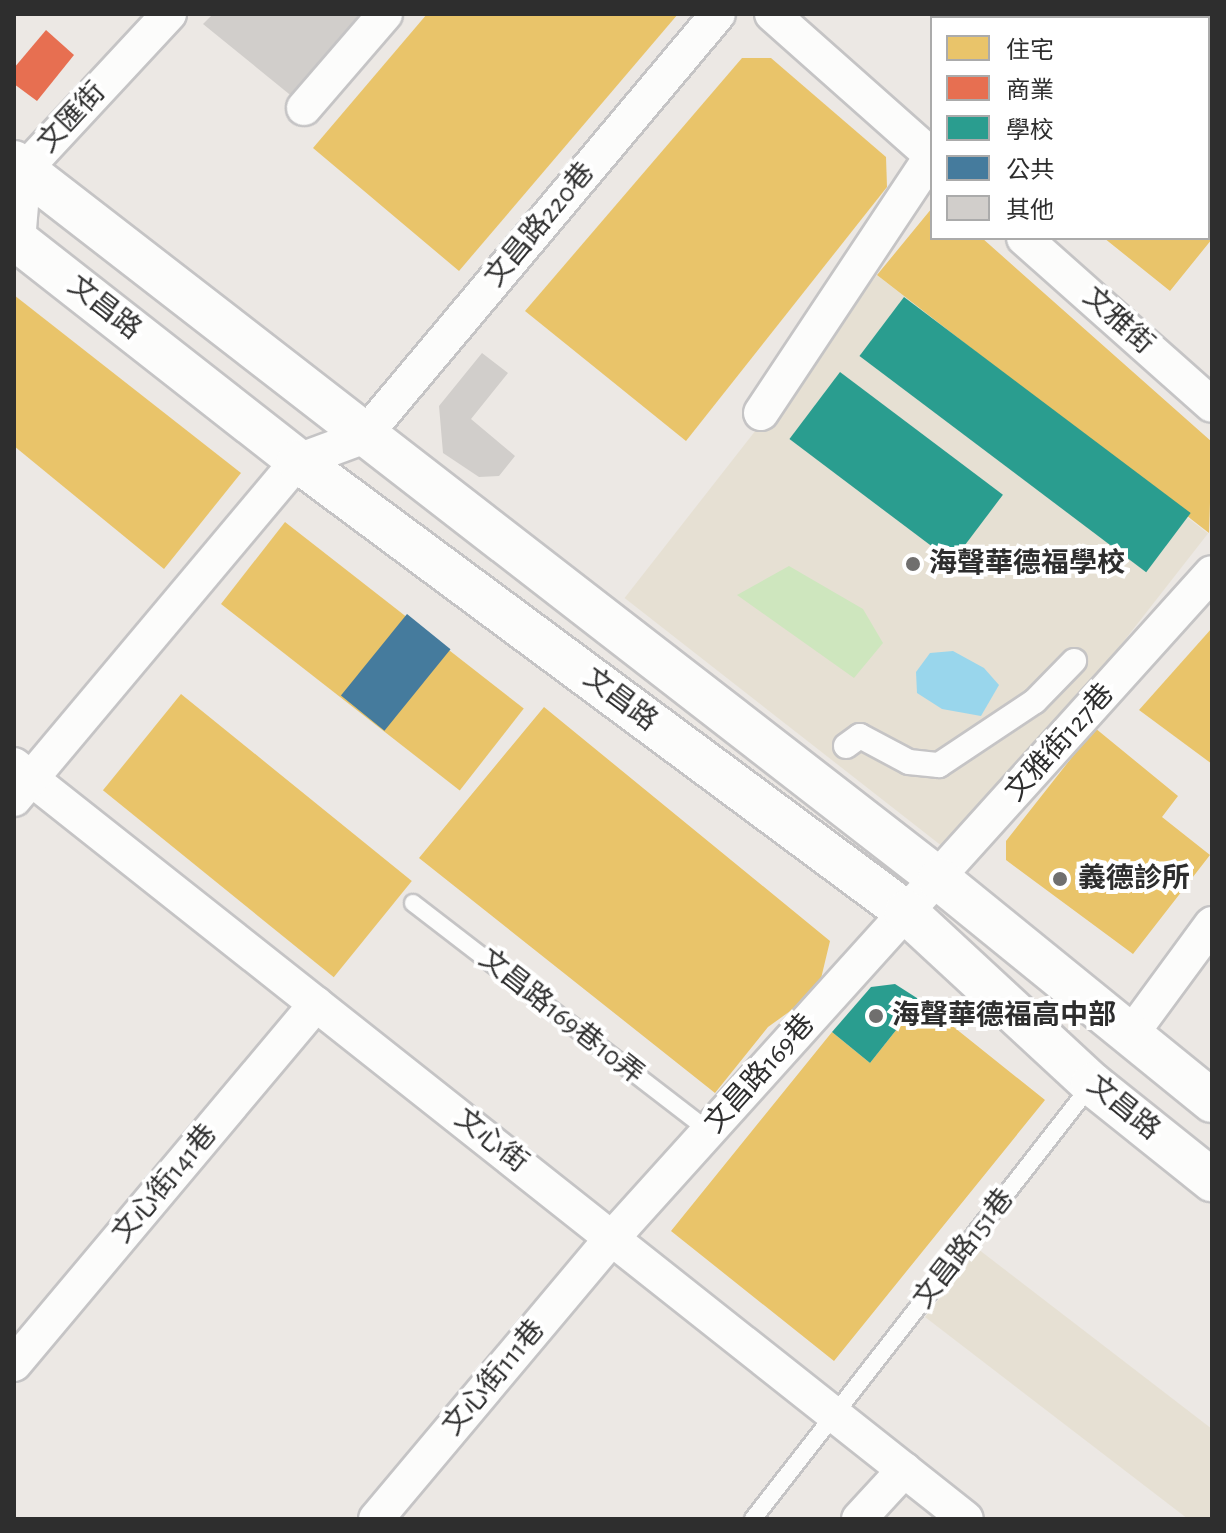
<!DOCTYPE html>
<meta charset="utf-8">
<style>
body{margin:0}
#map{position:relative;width:1226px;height:1533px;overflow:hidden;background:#ece8e4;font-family:"Alegreya Sans","Noto Sans TC",sans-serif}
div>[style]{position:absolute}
.education>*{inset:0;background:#e6e0d3;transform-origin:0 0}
.green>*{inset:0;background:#cee6be}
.water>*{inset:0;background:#99d6ec}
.homes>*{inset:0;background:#e9c46a;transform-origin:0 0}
.shops>*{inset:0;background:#e76f51}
.schools>*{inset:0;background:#2a9d8f;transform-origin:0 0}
.public>*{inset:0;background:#457b9d;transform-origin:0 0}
.building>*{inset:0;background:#d1cecb}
.roads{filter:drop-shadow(2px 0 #c5c4c5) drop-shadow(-2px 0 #c5c4c5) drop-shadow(0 2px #c5c4c5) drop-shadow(0 -2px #c5c4c5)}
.service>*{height:16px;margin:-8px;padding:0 8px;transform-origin:8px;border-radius:8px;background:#fcfcfb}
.pedestrian>*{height:24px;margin:-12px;padding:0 12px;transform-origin:12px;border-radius:12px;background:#fcfcfb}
.minor>*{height:34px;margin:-17px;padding:0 17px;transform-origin:17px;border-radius:17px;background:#fcfcfb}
.tertiary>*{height:42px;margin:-21px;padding:0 21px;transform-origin:21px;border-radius:21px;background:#fcfcfb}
.dots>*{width:22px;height:22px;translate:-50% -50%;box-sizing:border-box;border:4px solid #fff;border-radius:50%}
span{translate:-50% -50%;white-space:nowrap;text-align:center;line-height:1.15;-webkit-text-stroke:8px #fff;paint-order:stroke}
.street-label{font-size:28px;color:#2e2e2e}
.poi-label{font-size:28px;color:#2e2e2e;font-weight:700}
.left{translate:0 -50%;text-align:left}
.frame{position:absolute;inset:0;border:16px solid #2e2e2e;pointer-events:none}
.legend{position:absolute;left:930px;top:16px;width:280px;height:224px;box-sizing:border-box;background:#fff;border:2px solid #ababab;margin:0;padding:10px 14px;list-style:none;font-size:24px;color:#2e2e2e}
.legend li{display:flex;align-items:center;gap:16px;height:40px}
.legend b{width:40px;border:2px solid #ababab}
</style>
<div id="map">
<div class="education">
<div style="left:877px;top:275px;width:420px;height:410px;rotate:38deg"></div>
<div style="clip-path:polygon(978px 1249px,1212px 1429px,1212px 1519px,1188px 1519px,925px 1317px)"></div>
</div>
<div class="green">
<div style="clip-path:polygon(789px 566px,863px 609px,883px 643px,854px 678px,737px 595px)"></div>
</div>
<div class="water">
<div style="clip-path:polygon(953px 651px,984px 668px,999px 685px,981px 716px,942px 709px,917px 693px,916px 672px,930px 653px)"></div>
</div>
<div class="homes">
<div style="clip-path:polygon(427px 14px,678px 14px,459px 271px,313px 148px)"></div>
<div style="clip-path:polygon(742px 58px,771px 58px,886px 157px,887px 187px,686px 441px,525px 311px)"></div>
<div style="clip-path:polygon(1212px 124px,1212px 239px,1170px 291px,1104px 238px,1208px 238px)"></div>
<div style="clip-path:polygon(932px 208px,932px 238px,982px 238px,1212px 442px,1209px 533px,877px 275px)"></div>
<div style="clip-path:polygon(14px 295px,241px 473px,164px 569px,14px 446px)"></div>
<div style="left:285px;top:522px;width:303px;height:104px;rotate:38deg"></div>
<div style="clip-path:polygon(1212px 628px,1212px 764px,1139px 710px)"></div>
<div style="left:181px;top:694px;width:297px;height:124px;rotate:39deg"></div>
<div style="clip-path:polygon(544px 707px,830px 941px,818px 991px,768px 1027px,715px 1093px,419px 858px)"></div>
<div style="clip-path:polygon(1095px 728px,1178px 796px,1162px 817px,1210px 855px,1133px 954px,1006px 860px,1006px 841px)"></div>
<div style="clip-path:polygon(920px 1000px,1045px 1100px,834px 1361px,671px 1231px,832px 1032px,870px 1063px)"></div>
</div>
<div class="shops">
<div style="clip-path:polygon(46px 30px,74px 55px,37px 101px,14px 84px,14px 68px)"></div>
</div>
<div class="schools">
<div style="left:904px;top:297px;width:359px;height:74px;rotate:37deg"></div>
<div style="left:840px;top:372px;width:204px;height:84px;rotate:37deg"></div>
<div style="clip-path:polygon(895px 984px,920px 1000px,870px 1063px,832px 1032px,871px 987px)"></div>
</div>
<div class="public">
<div style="left:407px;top:614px;width:56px;height:105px;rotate:39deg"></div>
</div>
<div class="building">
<div style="clip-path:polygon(213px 14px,368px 14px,294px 98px,203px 24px)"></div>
<div style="clip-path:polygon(482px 353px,508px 373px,471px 419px,515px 456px,499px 476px,479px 477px,443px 453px,439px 406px)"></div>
</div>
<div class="roads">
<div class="service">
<div style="left:413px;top:903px;width:374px;rotate:37.6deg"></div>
<div style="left:753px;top:1519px;width:550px;rotate:-52.09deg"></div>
</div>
<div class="pedestrian">
<div style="left:846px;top:746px;width:17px;rotate:-36deg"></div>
<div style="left:860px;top:736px;width:55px;rotate:28deg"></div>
<div style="left:909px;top:762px;width:30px;rotate:6deg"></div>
<div style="left:939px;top:765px;width:115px;rotate:-33.7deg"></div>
<div style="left:1035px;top:701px;width:56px;rotate:-45.7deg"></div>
</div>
<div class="minor">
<div style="left:772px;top:14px;width:214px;rotate:41.6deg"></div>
<div style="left:1197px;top:18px;width:6px;rotate:-45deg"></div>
<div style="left:304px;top:108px;width:124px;rotate:-49.2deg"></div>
<div style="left:1024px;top:238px;width:251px;rotate:41.6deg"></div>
<div style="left:18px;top:241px;width:71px;rotate:-85.2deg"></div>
<div style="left:24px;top:170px;width:213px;rotate:-47.1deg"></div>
<div style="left:761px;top:413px;width:309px;rotate:-56.4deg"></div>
<div style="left:14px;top:765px;width:1214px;rotate:38.38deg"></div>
<div style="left:14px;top:799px;width:441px;rotate:-50deg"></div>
<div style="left:298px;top:461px;width:69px;rotate:-20.3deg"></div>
<div style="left:363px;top:437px;width:552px;rotate:-50deg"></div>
<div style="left:1129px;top:1037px;width:140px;rotate:-53.7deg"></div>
<div style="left:14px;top:1364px;width:470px;rotate:-50deg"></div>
<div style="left:376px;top:1519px;width:368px;rotate:-50deg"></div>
<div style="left:613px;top:1237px;width:894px;rotate:-47.95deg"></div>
<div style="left:859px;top:1519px;width:67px;rotate:-47.4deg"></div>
</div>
<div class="tertiary">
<div style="left:14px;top:162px;width:1170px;rotate:37.78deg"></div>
<div style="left:939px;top:879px;width:352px;rotate:39.1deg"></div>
<div style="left:14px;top:238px;width:361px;rotate:38.1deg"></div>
<div style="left:298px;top:461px;width:757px;rotate:36.57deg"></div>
<div style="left:906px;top:912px;width:253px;rotate:42.8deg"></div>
<div style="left:1092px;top:1084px;width:154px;rotate:38.7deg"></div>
</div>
</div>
<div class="dots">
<div style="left:913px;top:564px;background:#706f6e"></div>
<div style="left:1060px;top:879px;background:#706f6e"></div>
<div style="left:876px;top:1016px;background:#706f6e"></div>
</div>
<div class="street-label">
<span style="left:72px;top:118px;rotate:-47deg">文匯街</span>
<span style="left:540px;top:225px;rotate:-50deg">文昌路220巷</span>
<span style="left:104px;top:308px;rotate:38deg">文昌路</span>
<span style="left:1118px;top:321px;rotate:42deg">文雅街</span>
<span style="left:620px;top:700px;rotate:37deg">文昌路</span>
<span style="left:1060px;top:743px;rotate:-48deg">文雅街127巷</span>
<span style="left:561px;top:1017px;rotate:38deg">文昌路169巷10弄</span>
<span style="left:760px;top:1074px;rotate:-48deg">文昌路169巷</span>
<span style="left:1123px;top:1108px;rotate:39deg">文昌路</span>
<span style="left:491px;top:1141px;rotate:38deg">文心街</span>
<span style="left:165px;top:1184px;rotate:-50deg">文心街141巷</span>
<span style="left:964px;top:1249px;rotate:-52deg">文昌路151巷</span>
<span style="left:494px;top:1378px;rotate:-50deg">文心街111巷</span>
</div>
<div class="poi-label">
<span class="left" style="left:929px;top:564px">海聲華德福學校</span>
<span class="left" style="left:1078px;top:879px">義德診所</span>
<span class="left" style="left:892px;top:1016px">海聲華德福高中部</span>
</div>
<div class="frame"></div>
<ul class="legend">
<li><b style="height:22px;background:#e9c46a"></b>住宅</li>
<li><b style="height:22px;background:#e76f51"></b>商業</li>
<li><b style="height:22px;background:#2a9d8f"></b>學校</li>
<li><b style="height:22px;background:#457b9d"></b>公共</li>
<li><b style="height:22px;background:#d1cecb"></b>其他</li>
</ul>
</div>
